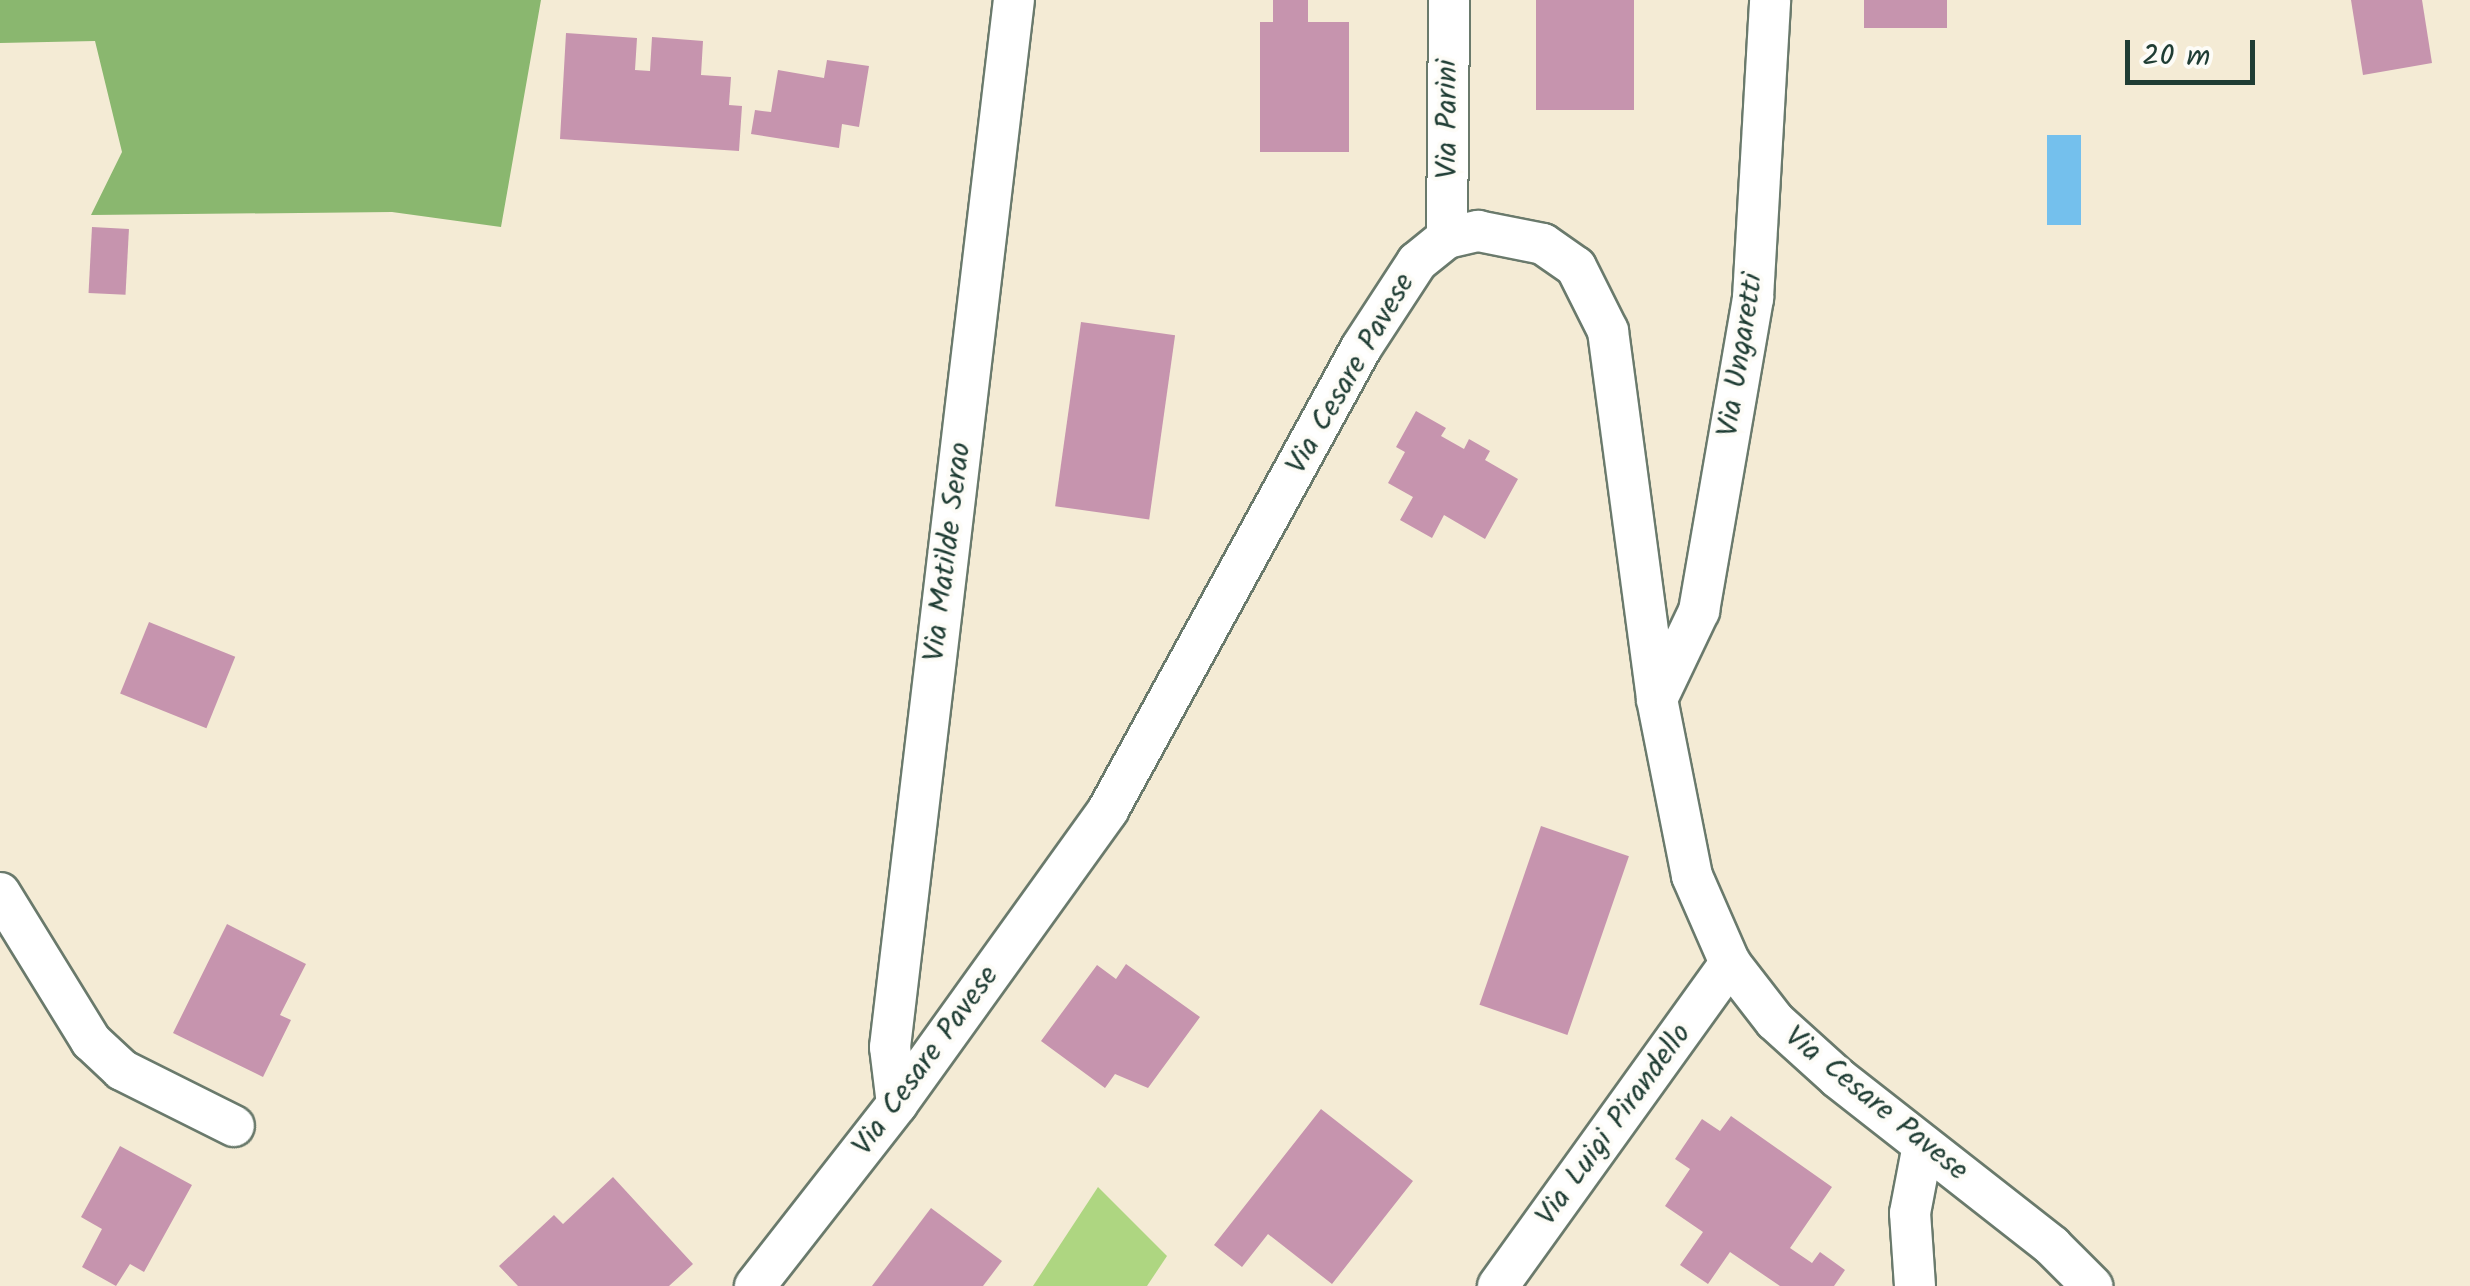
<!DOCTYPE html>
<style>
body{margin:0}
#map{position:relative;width:2470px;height:1286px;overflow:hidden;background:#f4ebd5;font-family:Kalam,sans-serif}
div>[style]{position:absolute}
.green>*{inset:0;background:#aed681}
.forest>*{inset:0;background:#8ab76f}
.water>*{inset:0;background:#74c0ed;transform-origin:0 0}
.building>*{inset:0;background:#c694ae;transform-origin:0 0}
.roads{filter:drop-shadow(2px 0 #6a7a6c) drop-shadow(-2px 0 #6a7a6c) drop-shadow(0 2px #6a7a6c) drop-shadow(0 -2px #6a7a6c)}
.street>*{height:40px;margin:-20px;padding:0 20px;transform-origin:20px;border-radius:20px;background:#fff}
span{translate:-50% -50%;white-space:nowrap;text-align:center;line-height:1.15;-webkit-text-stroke:8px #fdfcf7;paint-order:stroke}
.street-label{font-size:30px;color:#1f3d34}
.scale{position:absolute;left:2125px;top:40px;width:130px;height:45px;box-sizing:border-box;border:5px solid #1f3d34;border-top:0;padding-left:12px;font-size:30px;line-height:35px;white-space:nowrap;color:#1f3d34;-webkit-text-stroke:8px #fdfcf7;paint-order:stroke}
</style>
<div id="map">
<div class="green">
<div style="clip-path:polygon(1098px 1187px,1167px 1256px,1147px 1286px,1033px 1286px)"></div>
</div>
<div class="forest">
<div style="clip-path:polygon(0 0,541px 0,501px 227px,392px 212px,91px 215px,122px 152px,95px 41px,0 43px)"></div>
</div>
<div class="water">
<div style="left:2047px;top:135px;width:34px;height:90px"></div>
</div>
<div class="building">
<div style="clip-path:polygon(1273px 0,1308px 0,1308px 22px,1349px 22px,1349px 152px,1260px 152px,1260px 22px,1273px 22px)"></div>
<div style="left:1536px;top:0;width:98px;height:110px"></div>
<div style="left:1864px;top:0;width:83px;height:28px"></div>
<div style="clip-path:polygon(2351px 0,2422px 0,2432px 63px,2363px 75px)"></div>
<div style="clip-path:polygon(566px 33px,637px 38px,635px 70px,650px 71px,652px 37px,703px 41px,701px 75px,731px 77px,729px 105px,742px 106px,739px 151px,560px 139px)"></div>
<div style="clip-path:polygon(827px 60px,869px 66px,859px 127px,842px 124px,839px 148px,751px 134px,755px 110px,771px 112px,778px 70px,824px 78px)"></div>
<div style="left:92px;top:227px;width:37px;height:66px;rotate:3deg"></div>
<div style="left:1081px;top:322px;width:95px;height:186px;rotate:8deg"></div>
<div style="clip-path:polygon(1416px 411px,1446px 428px,1441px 436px,1464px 449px,1469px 439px,1490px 451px,1485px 460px,1518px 479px,1485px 539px,1444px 515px,1432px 538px,1400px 520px,1413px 497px,1388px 483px,1405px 452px,1396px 447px)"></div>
<div style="left:149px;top:622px;width:93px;height:77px;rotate:22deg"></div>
<div style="left:1541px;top:826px;width:93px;height:189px;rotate:19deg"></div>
<div style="clip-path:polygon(227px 924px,306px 964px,280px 1015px,291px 1020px,263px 1077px,173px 1033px)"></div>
<div style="clip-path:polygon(1126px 964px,1200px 1017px,1148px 1088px,1115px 1074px,1105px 1088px,1041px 1041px,1097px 965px,1116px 979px)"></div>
<div style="clip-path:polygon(1321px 1109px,1413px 1181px,1332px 1284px,1268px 1234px,1242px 1267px,1214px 1245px)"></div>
<div style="clip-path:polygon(1731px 1116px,1832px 1187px,1790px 1248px,1812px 1263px,1820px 1252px,1845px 1270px,1834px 1286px,1780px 1286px,1730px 1252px,1708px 1284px,1680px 1265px,1703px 1232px,1665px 1206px,1690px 1169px,1675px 1159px,1702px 1119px,1720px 1131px)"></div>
<div style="clip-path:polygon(120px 1146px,192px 1185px,144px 1272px,130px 1264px,116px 1286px,82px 1267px,102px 1229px,81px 1217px)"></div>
<div style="clip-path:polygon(613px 1177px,693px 1264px,669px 1286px,518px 1286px,499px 1266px,554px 1215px,563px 1224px)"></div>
<div style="clip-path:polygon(931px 1208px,1002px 1261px,983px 1286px,872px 1286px)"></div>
</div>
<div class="roads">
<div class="street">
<div style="left:1447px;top:238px;width:238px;rotate:-89.5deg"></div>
<div style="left:1657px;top:699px;width:98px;rotate:-64.5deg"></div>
<div style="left:1699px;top:611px;width:318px;rotate:-80.2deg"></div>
<div style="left:1753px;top:298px;width:298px;rotate:-86.7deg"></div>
<div style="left:0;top:893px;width:174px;rotate:58.4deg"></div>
<div style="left:91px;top:1041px;width:42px;rotate:43.1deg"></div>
<div style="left:122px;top:1070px;width:125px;rotate:26.6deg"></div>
<div style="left:897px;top:1104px;width:57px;rotate:-97deg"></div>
<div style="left:890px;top:1047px;width:1054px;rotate:-83.25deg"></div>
<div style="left:755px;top:1286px;width:231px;rotate:-52deg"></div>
<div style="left:897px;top:1104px;width:362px;rotate:-54.3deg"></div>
<div style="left:1108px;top:810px;width:527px;rotate:-61.29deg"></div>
<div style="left:1361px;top:348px;width:103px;rotate:-56.9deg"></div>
<div style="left:1417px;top:262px;width:38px;rotate:-39deg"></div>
<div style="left:1447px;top:238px;width:32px;rotate:-13deg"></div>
<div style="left:1478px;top:231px;width:66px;rotate:11.3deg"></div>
<div style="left:1543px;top:244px;width:40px;rotate:34.9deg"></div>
<div style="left:1576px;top:267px;width:72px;rotate:63.4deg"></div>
<div style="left:1608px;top:331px;width:371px;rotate:82.4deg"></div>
<div style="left:1657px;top:699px;width:180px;rotate:78.8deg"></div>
<div style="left:1692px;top:876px;width:95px;rotate:66.4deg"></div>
<div style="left:1730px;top:963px;width:73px;rotate:52.2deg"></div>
<div style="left:1775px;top:1021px;width:85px;rotate:42.1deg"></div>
<div style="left:1838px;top:1078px;width:272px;rotate:38.1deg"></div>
<div style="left:2052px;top:1246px;width:57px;rotate:45deg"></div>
<div style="left:1498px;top:1286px;width:398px;rotate:-54.3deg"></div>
<div style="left:1915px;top:1286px;width:73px;rotate:-93.9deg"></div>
<div style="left:1910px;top:1213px;width:69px;rotate:-79.2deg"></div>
</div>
</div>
<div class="street-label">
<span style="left:1448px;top:119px;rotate:-90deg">Via Parini</span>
<span style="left:1741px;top:355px;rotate:-81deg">Via Ungaretti</span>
<span style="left:1351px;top:374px;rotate:-60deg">Via Cesare Pavese</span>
<span style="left:948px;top:552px;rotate:-83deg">Via Matilde Serao</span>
<span style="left:926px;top:1061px;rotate:-54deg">Via Cesare Pavese</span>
<span style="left:1876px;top:1104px;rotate:39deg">Via Cesare Pavese</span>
<span style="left:1614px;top:1125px;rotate:-54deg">Via Luigi Pirandello</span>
</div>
<div class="scale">20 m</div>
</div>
